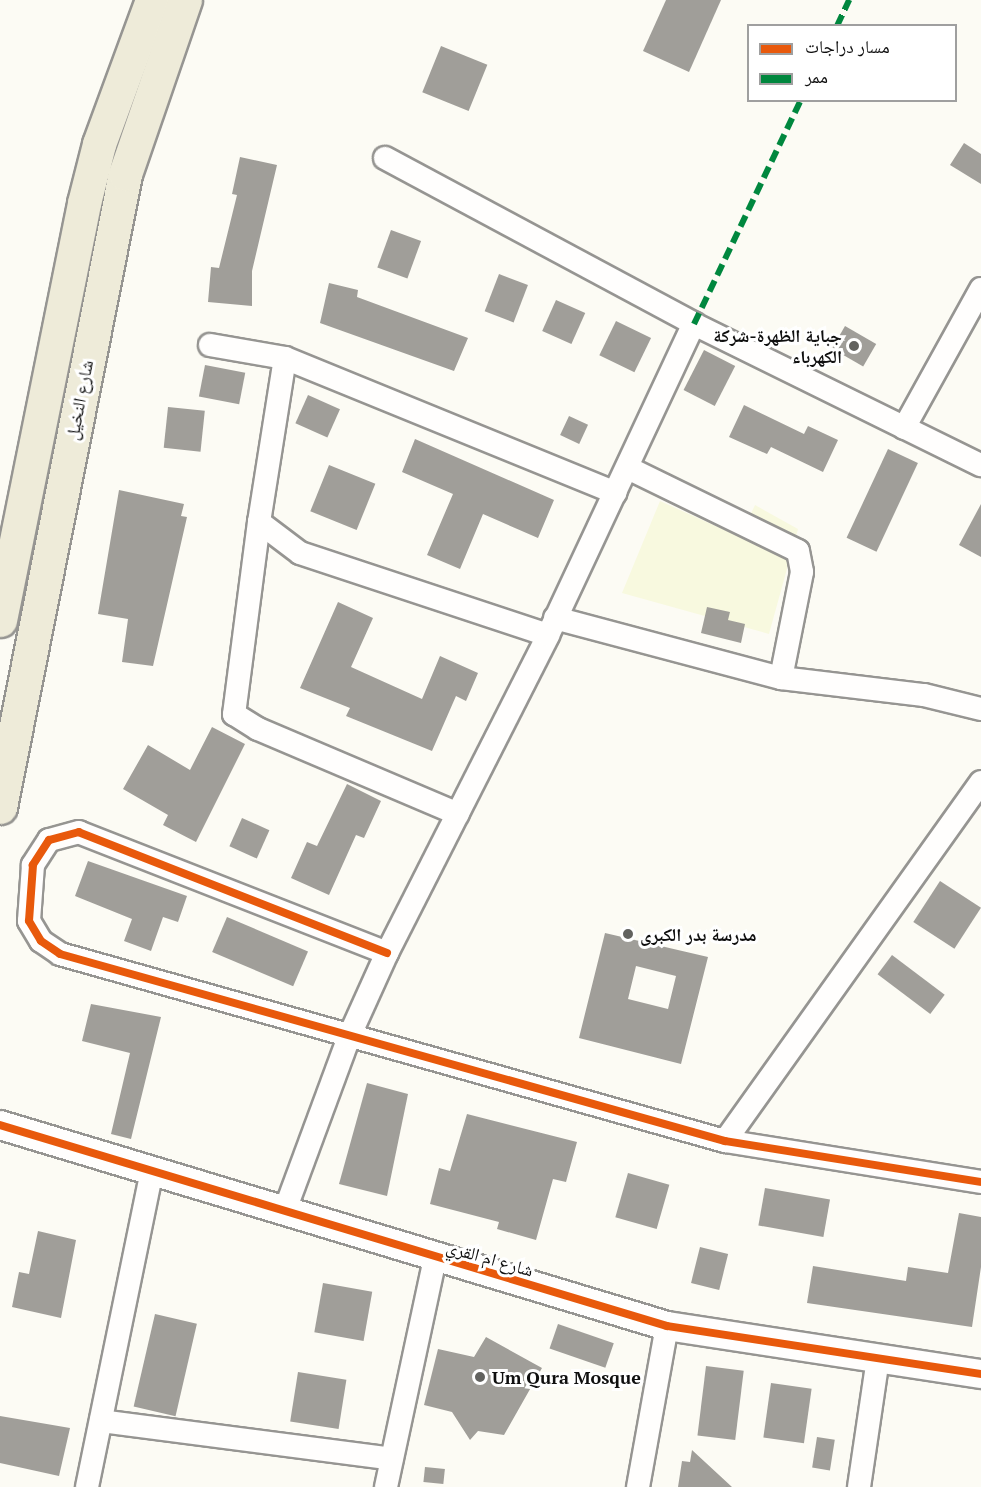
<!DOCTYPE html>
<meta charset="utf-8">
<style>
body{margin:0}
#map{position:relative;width:981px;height:1487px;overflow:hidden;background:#fcfbf4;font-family:"PT Serif","Noto Naskh Arabic",serif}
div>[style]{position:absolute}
.farmland>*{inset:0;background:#f8f9df}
.building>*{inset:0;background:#a09e99;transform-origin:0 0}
.roads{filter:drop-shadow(2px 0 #969592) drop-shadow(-2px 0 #969592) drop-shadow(0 2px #969592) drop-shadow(0 -2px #969592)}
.minor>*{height:22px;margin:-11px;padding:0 11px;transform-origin:11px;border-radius:11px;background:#fffefd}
.tertiary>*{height:28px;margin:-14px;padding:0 14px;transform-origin:14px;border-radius:14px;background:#fffefd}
.primary>*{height:33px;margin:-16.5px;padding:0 16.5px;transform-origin:16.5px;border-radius:16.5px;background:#eeebd9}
.quiet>*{height:6px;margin-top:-3px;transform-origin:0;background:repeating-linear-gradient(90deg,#00873e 0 12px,transparent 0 18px)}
.cycleway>*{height:8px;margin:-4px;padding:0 4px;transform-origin:4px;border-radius:4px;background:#e8590c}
.dots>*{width:16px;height:16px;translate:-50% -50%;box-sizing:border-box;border:3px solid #fff;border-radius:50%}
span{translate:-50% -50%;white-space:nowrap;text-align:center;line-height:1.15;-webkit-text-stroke:6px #fff;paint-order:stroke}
.poi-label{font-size:18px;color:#0f0f0f;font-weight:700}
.right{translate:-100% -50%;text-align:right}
.left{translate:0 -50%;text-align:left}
.street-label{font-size:18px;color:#0f0f0f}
.legend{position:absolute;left:747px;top:24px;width:210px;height:78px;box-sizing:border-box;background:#fff;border:2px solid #9f9f9f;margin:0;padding:8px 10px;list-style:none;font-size:18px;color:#0f0f0f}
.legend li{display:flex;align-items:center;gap:12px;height:30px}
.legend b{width:30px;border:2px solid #9f9f9f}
</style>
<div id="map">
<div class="farmland">
<div style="clip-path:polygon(660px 501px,740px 537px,755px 505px,798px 529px,769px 634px,622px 593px)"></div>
</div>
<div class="building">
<div style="clip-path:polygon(666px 0,721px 0,689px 72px,643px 51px)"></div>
<div style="left:441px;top:46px;width:50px;height:50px;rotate:22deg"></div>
<div style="clip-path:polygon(964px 143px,981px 154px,981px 184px,950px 165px)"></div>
<div style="clip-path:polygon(240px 157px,277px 165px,252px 271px,252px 306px,208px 302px,211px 267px,219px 268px,237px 195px,232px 194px)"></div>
<div style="left:391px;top:230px;width:32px;height:40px;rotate:20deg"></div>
<div style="left:499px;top:274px;width:31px;height:40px;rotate:21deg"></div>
<div style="clip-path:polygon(329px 283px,358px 290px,357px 297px,468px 338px,454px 371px,320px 323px)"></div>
<div style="left:556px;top:300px;width:32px;height:34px;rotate:24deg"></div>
<div style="left:616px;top:321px;width:39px;height:38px;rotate:26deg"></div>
<div style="left:845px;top:326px;width:36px;height:26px;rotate:30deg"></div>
<div style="left:704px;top:350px;width:35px;height:45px;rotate:27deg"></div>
<div style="left:205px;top:365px;width:41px;height:32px;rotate:11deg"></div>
<div style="left:308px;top:395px;width:35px;height:31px;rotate:24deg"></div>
<div style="clip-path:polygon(744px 405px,804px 434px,808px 426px,838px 440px,823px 472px,771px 447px,767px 454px,729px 437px)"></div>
<div style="left:168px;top:407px;width:37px;height:41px;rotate:6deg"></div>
<div style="left:569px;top:416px;width:21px;height:21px;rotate:25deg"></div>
<div style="clip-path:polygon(415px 439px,554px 500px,538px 538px,483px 514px,460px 569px,427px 555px,453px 494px,402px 472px)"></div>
<div style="left:888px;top:449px;width:33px;height:98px;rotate:25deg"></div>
<div style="left:329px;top:465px;width:50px;height:50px;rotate:22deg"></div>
<div style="clip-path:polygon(119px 490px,184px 504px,181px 516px,187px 517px,153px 666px,122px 662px,128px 619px,98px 614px)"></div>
<div style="clip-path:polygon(981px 504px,981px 557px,959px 545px)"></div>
<div style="clip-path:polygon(338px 602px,373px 618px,351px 667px,422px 699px,440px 656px,478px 673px,466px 701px,456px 696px,432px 751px,346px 716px,350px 708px,300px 688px)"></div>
<div style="clip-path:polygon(707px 607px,730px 612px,728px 620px,745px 624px,741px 643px,701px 633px)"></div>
<div style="clip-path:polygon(212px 727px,245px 744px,196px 842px,163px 825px,168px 815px,123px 789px,148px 745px,190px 770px)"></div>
<div style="clip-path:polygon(347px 784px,381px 801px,364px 838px,356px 835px,329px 895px,291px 878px,307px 842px,317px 846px)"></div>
<div style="left:242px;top:818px;width:30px;height:31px;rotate:24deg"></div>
<div style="clip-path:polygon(88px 861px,187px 896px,178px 922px,163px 917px,151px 951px,124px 941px,132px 919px,75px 896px)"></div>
<div style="left:940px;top:881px;width:49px;height:49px;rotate:33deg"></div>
<div style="left:227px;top:917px;width:88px;height:38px;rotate:23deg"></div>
<div style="clip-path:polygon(evenodd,605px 933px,708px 957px,681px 1064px,579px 1038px,605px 933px,636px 966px,676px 976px,668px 1009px,628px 999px,636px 966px)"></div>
<div style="left:892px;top:955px;width:66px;height:24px;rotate:37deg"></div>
<div style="clip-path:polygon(91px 1004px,161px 1017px,131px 1139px,111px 1134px,130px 1053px,82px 1041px)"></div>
<div style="clip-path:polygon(367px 1083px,408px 1094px,387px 1196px,339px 1184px)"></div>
<div style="clip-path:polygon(467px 1114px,577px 1142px,566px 1182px,553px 1179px,536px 1240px,497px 1229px,499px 1222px,430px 1204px,439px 1168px,450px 1171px)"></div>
<div style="left:628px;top:1173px;width:43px;height:46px;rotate:16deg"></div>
<div style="left:765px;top:1188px;width:66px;height:38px;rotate:10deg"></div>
<div style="clip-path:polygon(959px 1213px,981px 1217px,981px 1267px,972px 1327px,807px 1303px,813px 1266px,906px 1281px,908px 1267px,948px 1273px)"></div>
<div style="clip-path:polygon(38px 1231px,76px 1240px,61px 1318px,12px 1307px,19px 1272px,29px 1274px)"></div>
<div style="left:700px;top:1247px;width:29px;height:37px;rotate:14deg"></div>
<div style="left:323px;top:1283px;width:50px;height:50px;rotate:10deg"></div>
<div style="left:155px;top:1314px;width:43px;height:95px;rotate:13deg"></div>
<div style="left:558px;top:1324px;width:59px;height:26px;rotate:19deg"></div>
<div style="clip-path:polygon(486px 1337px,542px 1368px,504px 1435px,478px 1431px,470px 1440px,452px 1412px,424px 1405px,438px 1349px,474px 1357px)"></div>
<div style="left:706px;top:1366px;width:38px;height:70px;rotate:7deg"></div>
<div style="left:298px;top:1372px;width:49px;height:50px;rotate:9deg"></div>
<div style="left:771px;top:1383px;width:41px;height:55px;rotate:8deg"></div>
<div style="clip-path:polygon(0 1416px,70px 1428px,59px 1476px,0 1463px)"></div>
<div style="left:817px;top:1437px;width:18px;height:31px;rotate:9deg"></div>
<div style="clip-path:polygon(692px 1450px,732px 1487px,678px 1487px,682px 1461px,690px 1462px)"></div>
<div style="left:425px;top:1467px;width:20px;height:15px;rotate:6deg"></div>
</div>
<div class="roads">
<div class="minor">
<div style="left:385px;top:158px;width:351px;rotate:28.2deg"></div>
<div style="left:694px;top:324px;width:320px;rotate:26.2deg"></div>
<div style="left:210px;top:345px;width:76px;rotate:9.8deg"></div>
<div style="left:285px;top:358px;width:357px;rotate:22.2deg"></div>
<div style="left:285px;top:358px;width:166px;rotate:99deg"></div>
<div style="left:259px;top:522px;width:51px;rotate:37.1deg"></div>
<div style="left:300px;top:553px;width:261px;rotate:18.3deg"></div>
<div style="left:904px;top:428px;width:159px;rotate:-61deg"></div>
<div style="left:628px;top:468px;width:189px;rotate:26deg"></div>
<div style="left:798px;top:551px;width:21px;rotate:79deg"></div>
<div style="left:802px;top:572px;width:108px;rotate:101.2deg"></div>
<div style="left:259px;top:522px;width:194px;rotate:97.4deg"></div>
<div style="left:234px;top:714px;width:28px;rotate:32deg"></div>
<div style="left:258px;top:729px;width:217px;rotate:23deg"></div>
<div style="left:555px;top:618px;width:234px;rotate:14.9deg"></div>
<div style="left:781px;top:678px;width:144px;rotate:6.8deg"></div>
<div style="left:924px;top:695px;width:59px;rotate:13.8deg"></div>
<div style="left:387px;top:953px;width:331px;rotate:-158.6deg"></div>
<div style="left:79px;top:832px;width:31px;rotate:165deg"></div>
<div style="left:49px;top:840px;width:30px;rotate:123deg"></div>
<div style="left:33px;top:865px;width:56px;rotate:94.1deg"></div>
<div style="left:29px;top:921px;width:23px;rotate:59deg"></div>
<div style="left:41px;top:941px;width:23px;rotate:34deg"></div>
<div style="left:60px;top:954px;width:691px;rotate:15.71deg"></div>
<div style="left:725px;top:1141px;width:259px;rotate:9.1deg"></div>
<div style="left:725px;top:1141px;width:441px;rotate:-54.5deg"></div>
<div style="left:285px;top:1210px;width:184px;rotate:-69.7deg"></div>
<div style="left:349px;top:1037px;width:92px;rotate:-65.7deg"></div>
<div style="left:387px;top:953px;width:356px;rotate:-63.1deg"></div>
<div style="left:548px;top:635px;width:344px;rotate:-64.9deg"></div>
<div style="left:101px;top:1421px;width:293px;rotate:7.4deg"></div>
<div style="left:87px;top:1487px;width:324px;rotate:-78.4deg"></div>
<div style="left:386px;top:1487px;width:234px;rotate:-77.9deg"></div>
<div style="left:638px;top:1487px;width:164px;rotate:-79.8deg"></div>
<div style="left:859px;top:1487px;width:130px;rotate:-81.6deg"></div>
</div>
<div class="tertiary">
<div style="left:0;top:1125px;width:697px;rotate:16.77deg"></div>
<div style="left:667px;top:1326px;width:318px;rotate:8.7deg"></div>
</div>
<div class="primary">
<div style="left:0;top:620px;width:425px;rotate:-78.6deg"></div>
<div style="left:84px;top:203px;width:61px;rotate:-75.7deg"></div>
<div style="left:99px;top:144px;width:153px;rotate:-69.8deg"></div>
<div style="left:0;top:807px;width:645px;rotate:-78.83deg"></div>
<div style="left:125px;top:174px;width:184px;rotate:-71deg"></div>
</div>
</div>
<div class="quiet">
<div style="left:837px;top:26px;width:29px;rotate:-65deg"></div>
<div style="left:694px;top:324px;width:248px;rotate:-64.5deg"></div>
</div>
<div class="cycleway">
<div style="left:387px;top:953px;width:331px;rotate:-158.6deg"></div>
<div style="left:79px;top:832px;width:31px;rotate:165deg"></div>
<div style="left:49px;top:840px;width:30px;rotate:123deg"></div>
<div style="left:33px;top:865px;width:56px;rotate:94.1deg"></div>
<div style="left:29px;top:921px;width:23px;rotate:59deg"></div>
<div style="left:41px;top:941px;width:23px;rotate:34deg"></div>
<div style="left:60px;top:954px;width:691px;rotate:15.71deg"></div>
<div style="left:725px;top:1141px;width:259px;rotate:9.1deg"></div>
<div style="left:0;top:1125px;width:697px;rotate:16.77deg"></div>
<div style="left:667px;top:1326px;width:318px;rotate:8.7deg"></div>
</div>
<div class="dots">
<div style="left:854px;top:346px;background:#62625f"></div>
<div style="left:628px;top:934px;background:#62625f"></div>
<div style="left:480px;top:1377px;background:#62625f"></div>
</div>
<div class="poi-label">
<span class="right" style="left:842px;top:346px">جباية الظهرة-شركة<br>الكهرباء</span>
<span class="left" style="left:640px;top:934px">مدرسة بدر الكبرى</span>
<span class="left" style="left:492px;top:1377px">Um Qura Mosque</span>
</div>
<div class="street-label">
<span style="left:79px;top:400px;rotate:-79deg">شارع النخيل</span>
<span style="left:490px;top:1258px;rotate:16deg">شارع ام القري</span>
</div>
<ul class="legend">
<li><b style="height:8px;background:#e8590c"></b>مسار دراجات</li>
<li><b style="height:8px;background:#00873e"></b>ممر</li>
</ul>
</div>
